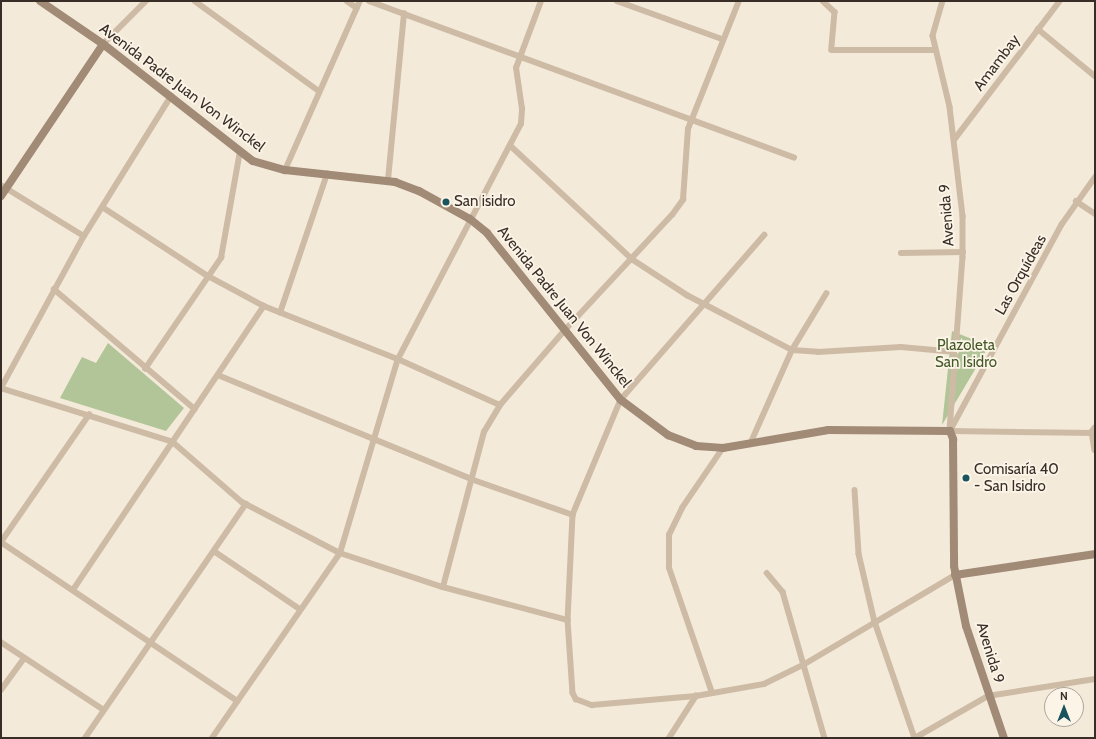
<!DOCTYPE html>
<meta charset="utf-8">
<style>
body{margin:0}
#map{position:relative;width:1096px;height:739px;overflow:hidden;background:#f4eada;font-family:Cabin,sans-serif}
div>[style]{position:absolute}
.green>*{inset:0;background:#b2c598}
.street>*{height:5.5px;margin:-2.75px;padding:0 2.75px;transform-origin:2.75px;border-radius:2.75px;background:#cebba5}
.secondary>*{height:8px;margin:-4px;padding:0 4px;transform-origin:4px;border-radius:4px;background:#a18a76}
.dots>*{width:11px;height:11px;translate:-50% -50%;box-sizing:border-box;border:2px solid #fbf4e7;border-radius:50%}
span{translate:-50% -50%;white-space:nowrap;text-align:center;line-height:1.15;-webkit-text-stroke:3.5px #fbf4e7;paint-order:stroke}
.street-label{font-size:15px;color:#382e27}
.poi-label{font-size:15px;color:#382e27}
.left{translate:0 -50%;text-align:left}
.park-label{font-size:15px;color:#435928}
.frame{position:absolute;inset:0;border:2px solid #382e27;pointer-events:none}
.north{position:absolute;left:1044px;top:687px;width:40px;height:40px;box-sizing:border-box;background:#fbf4e7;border:1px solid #ada59a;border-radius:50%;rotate:0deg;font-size:11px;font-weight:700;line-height:16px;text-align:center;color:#382e27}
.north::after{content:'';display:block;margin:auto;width:14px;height:18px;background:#18535e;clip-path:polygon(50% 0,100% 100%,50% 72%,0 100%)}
</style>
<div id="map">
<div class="green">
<div style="clip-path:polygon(952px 331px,989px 346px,942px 425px)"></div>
<div style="clip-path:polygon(108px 343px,184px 408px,166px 431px,60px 398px,82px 357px,96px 363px)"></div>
</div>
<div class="street">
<div style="left:195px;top:1px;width:153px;rotate:36deg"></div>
<div style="left:347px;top:1px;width:12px;rotate:35deg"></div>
<div style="left:369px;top:1px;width:453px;rotate:20.2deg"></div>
<div style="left:617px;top:1px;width:112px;rotate:19.9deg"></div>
<div style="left:823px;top:1px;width:16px;rotate:43deg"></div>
<div style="left:835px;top:12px;width:38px;rotate:95deg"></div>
<div style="left:832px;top:50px;width:103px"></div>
<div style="left:943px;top:1px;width:36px;rotate:106deg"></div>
<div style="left:933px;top:36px;width:73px;rotate:76.5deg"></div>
<div style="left:950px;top:107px;width:110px;rotate:83.2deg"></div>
<div style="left:963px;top:216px;width:41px;rotate:90deg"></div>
<div style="left:963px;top:257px;width:174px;rotate:94.3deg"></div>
<div style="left:1038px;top:29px;width:74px;rotate:39.5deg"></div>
<div style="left:103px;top:44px;width:61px;rotate:-45deg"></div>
<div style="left:954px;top:140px;width:175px;rotate:-52.7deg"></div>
<div style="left:511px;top:146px;width:166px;rotate:43deg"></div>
<div style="left:632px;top:259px;width:66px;rotate:33.2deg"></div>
<div style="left:687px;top:295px;width:119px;rotate:27.6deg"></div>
<div style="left:792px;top:350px;width:26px;rotate:4deg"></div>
<div style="left:818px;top:352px;width:83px;rotate:-3.4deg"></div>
<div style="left:901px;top:347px;width:55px;rotate:5.2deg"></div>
<div style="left:285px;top:170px;width:185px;rotate:-66.1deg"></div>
<div style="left:388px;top:180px;width:167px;rotate:-84.5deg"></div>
<div style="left:1px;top:185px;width:97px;rotate:31.6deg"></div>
<div style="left:1076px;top:201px;width:23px;rotate:34deg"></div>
<div style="left:104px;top:208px;width:124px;rotate:33.2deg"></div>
<div style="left:208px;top:276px;width:64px;rotate:28.2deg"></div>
<div style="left:264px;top:306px;width:144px;rotate:21.6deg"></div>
<div style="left:398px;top:359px;width:112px;rotate:24.3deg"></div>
<div style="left:765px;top:235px;width:219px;rotate:131.1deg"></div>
<div style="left:621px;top:400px;width:125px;rotate:112.7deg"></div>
<div style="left:573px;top:515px;width:105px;rotate:92.7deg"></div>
<div style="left:568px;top:620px;width:73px;rotate:86.1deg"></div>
<div style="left:573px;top:693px;width:7px;rotate:63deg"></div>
<div style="left:576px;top:699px;width:17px;rotate:21deg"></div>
<div style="left:592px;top:705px;width:104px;rotate:-4.9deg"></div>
<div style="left:696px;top:696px;width:69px;rotate:-10deg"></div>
<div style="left:764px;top:684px;width:43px;rotate:-26deg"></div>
<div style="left:803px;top:665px;width:177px;rotate:-30.6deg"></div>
<div style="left:901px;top:253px;width:62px;rotate:-0.9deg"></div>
<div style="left:54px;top:289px;width:185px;rotate:40.4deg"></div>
<div style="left:280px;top:313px;width:147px;rotate:-71.3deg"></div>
<div style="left:145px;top:369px;width:135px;rotate:-55.6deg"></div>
<div style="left:221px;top:258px;width:109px;rotate:-79.9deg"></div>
<div style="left:218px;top:375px;width:274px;rotate:22.3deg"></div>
<div style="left:471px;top:479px;width:108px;rotate:19.4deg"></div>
<div style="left:1px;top:388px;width:180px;rotate:17.4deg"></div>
<div style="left:173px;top:442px;width:91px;rotate:41deg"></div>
<div style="left:242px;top:502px;width:110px;rotate:27.5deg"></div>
<div style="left:340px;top:553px;width:108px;rotate:18.3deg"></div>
<div style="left:443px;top:587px;width:129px;rotate:14.8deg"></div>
<div style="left:1px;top:388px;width:173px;rotate:-61.4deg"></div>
<div style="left:84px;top:236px;width:165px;rotate:-58.1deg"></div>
<div style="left:1095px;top:428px;width:5px;rotate:127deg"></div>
<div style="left:1092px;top:432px;width:18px;rotate:81deg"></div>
<div style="left:951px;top:429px;width:233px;rotate:-61.6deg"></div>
<div style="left:1062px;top:224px;width:57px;rotate:-54.9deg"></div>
<div style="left:950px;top:431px;width:145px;rotate:0.8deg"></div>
<div style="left:751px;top:442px;width:101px;rotate:-66deg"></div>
<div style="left:792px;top:350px;width:66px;rotate:-58.7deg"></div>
<div style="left:855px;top:490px;width:64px;rotate:86.4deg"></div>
<div style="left:859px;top:554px;width:70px;rotate:76.8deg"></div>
<div style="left:875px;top:622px;width:123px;rotate:71deg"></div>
<div style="left:1px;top:542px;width:285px;rotate:33.9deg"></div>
<div style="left:1px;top:542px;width:155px;rotate:-55.3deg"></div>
<div style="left:214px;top:551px;width:104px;rotate:34deg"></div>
<div style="left:767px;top:573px;width:25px;rotate:50deg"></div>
<div style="left:783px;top:592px;width:152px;rotate:74deg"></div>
<div style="left:443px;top:587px;width:160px;rotate:-75.2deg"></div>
<div style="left:484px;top:432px;width:31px;rotate:-59deg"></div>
<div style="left:500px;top:405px;width:99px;rotate:-49.1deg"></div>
<div style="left:565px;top:330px;width:157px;rotate:-47.1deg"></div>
<div style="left:672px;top:215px;width:19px;rotate:-54deg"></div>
<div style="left:683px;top:200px;width:71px;rotate:-86deg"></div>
<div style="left:688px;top:129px;width:138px;rotate:-68.3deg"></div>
<div style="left:73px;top:590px;width:342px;rotate:-56.1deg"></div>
<div style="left:1px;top:642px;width:123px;rotate:33.4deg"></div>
<div style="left:1px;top:690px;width:39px;rotate:-54deg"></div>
<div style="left:712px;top:693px;width:132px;rotate:-109deg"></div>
<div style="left:669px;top:568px;width:33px;rotate:-90deg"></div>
<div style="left:669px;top:535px;width:30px;rotate:-64deg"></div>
<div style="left:682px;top:508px;width:73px;rotate:-55.7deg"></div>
<div style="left:85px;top:738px;width:284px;rotate:-55.5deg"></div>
<div style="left:212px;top:738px;width:225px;rotate:-55.3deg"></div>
<div style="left:340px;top:553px;width:202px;rotate:-73.4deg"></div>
<div style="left:398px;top:359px;width:265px;rotate:-62.4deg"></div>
<div style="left:521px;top:124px;width:15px;rotate:-86deg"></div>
<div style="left:522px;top:109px;width:41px;rotate:-98.3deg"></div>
<div style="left:516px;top:68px;width:72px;rotate:-69.5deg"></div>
<div style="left:669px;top:738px;width:50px;rotate:-57.3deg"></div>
<div style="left:915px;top:738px;width:84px;rotate:-29.9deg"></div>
<div style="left:988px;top:696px;width:108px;rotate:-9deg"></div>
</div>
<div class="secondary">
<div style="left:40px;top:1px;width:76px;rotate:34.3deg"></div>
<div style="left:103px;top:44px;width:190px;rotate:38deg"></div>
<div style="left:253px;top:161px;width:33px;rotate:16deg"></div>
<div style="left:285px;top:170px;width:111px;rotate:6.2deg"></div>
<div style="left:395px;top:182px;width:26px;rotate:21deg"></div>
<div style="left:419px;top:191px;width:58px;rotate:28.8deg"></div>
<div style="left:470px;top:219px;width:22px;rotate:39deg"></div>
<div style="left:487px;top:233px;width:214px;rotate:51.3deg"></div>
<div style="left:621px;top:400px;width:59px;rotate:36.7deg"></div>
<div style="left:668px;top:435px;width:30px;rotate:21deg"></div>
<div style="left:696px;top:446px;width:27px;rotate:4deg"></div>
<div style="left:723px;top:448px;width:107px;rotate:-9.7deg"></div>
<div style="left:828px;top:430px;width:122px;rotate:0.5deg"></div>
<div style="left:950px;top:431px;width:9px;rotate:69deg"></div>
<div style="left:953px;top:439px;width:127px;rotate:89.5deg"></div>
<div style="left:954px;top:566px;width:61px;rotate:78.7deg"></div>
<div style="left:966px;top:626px;width:118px;rotate:71.3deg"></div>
<div style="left:1px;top:196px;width:183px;rotate:-56.1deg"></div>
<div style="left:955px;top:575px;width:142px;rotate:-8.5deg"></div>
</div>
<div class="dots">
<div style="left:446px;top:202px;background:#18535e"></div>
<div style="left:966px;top:478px;background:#18535e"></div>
</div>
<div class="street-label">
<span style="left:997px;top:63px;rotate:-53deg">Amambay</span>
<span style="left:182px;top:88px;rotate:37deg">Avenida Padre Juan Von Winckel</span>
<span style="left:947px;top:215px;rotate:-94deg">Avenida 9</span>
<span style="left:1021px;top:275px;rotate:-61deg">Las Orquídeas</span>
<span style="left:564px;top:307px;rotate:51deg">Avenida Padre Juan Von Winckel</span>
<span style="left:990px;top:653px;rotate:73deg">Avenida 9</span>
</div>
<div class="poi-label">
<span class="left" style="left:454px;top:202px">San isidro</span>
<span class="left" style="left:974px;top:478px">Comisaría 40<br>- San Isidro</span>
</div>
<div class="park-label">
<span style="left:966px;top:354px">Plazoleta<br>San Isidro</span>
</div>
<div class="frame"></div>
<div class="north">N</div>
</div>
